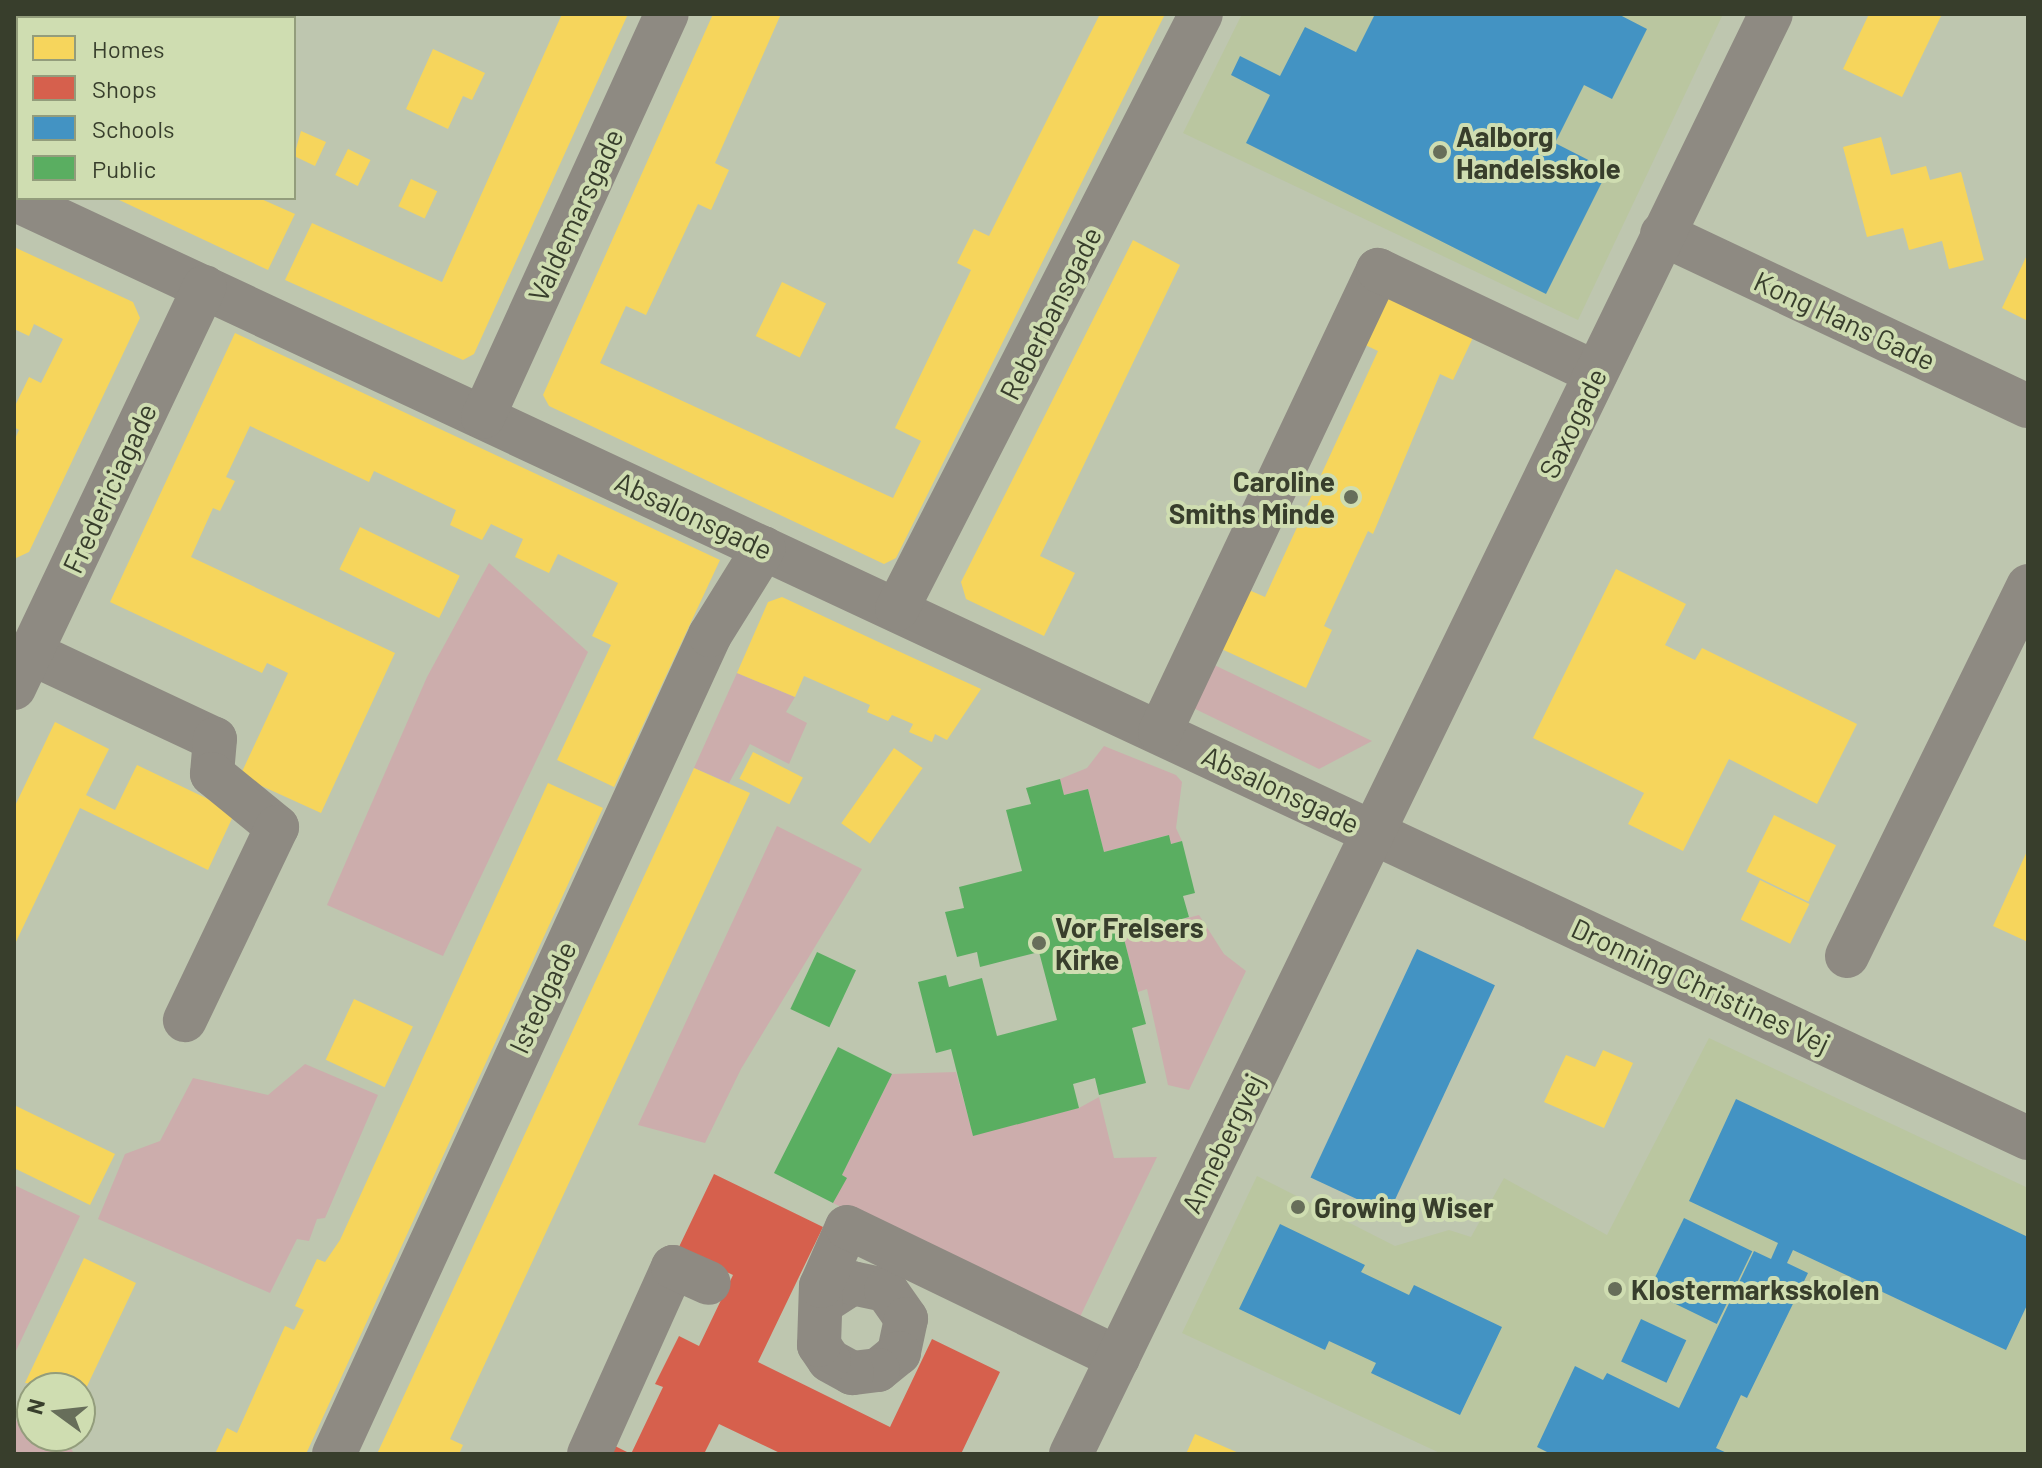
<!DOCTYPE html>
<style>
body{margin:0}
#map{position:relative;width:2042px;height:1468px;overflow:hidden;background:#bec6af;font-family:Barlow,sans-serif}
div>[style]{position:absolute}
.built>*{inset:0;background:#bac6a0}
.green>*{inset:0;background:#ccadac}
.homes>*{inset:0;background:#f6d55c;transform-origin:0 0}
.shops>*{inset:0;background:#d6604d}
.schools>*{inset:0;background:#4393c3;transform-origin:0 0}
.public>*{inset:0;background:#5aae61;transform-origin:0 0}
.minor>*{height:44px;margin:-22px;padding:0 22px;transform-origin:22px;border-radius:22px;background:#8e8a82}
.dots>*{width:22px;height:22px;translate:-50% -50%;box-sizing:border-box;border:4px solid #cfddb1;border-radius:50%}
span{translate:-50% -50%;white-space:nowrap;text-align:center;line-height:1.15;-webkit-text-stroke:8px #cfddb1;paint-order:stroke}
.poi-label{font-size:28px;color:#383e2c;font-weight:700}
.left{translate:0 -50%;text-align:left}
.right{translate:-100% -50%;text-align:right}
.street-label{font-size:28px;color:#383e2c}
.frame{position:absolute;inset:0;border:16px solid #383e2c;pointer-events:none}
.legend{position:absolute;left:16px;top:16px;width:280px;height:184px;box-sizing:border-box;background:#cfddb1;border:2px solid #939d7c;margin:0;padding:10px 14px;list-style:none;font-size:24px;color:#383e2c}
.legend li{display:flex;align-items:center;gap:16px;height:40px}
.legend b{width:40px;border:2px solid #939d7c}
.north{position:absolute;left:16px;top:1372px;width:80px;height:80px;box-sizing:border-box;background:#cfddb1;border:2px solid #939d7c;border-radius:50%;rotate:285deg;font-size:22px;font-weight:700;line-height:32px;text-align:center;color:#383e2c}
.north::after{content:'';display:block;margin:auto;width:28px;height:36px;background:#676e5a;clip-path:polygon(50% 0,100% 100%,50% 72%,0 100%)}
</style>
<div id="map">
<div class="built">
<div style="clip-path:polygon(1242px 14px,1723px 14px,1578px 320px,1183px 133px)"></div>
<div style="clip-path:polygon(1709px 1038px,2028px 1188px,2028px 1454px,1442px 1454px,1182px 1333px,1257px 1176px,1395px 1246px,1449px 1230px,1471px 1237px,1504px 1178px,1607px 1235px)"></div>
</div>
<div class="green">
<div style="clip-path:polygon(489px 563px,588px 652px,443px 956px,327px 905px,427px 677px)"></div>
<div style="clip-path:polygon(1206px 661px,1372px 741px,1319px 769px,1187px 705px)"></div>
<div style="clip-path:polygon(737px 673px,795px 697px,786px 712px,807px 723px,789px 764px,750px 744px,729px 783px,694px 768px)"></div>
<div style="clip-path:polygon(1104px 746px,1176px 775px,1182px 782px,1176px 828px,1182px 841px,1171px 844px,1168px 835px,1104px 852px,1088px 789px,1064px 795px,1060px 779px,1087px 768px)"></div>
<div style="clip-path:polygon(777px 826px,862px 869px,741px 1069px,705px 1143px,638px 1125px)"></div>
<div style="clip-path:polygon(1199px 915px,1224px 954px,1246px 971px,1189px 1090px,1168px 1085px,1147px 989px,1138px 992px,1123px 935px)"></div>
<div style="clip-path:polygon(305px 1064px,378px 1095px,325px 1218px,317px 1219px,309px 1241px,297px 1239px,270px 1293px,98px 1219px,125px 1154px,160px 1141px,193px 1078px,268px 1095px)"></div>
<div style="clip-path:polygon(956px 1072px,973px 1135px,1079px 1108px,1099px 1097px,1114px 1158px,1157px 1157px,1077px 1323px,833px 1203px,846px 1178px,842px 1175px,892px 1074px)"></div>
<div style="clip-path:polygon(14px 1185px,80px 1216px,14px 1355px)"></div>
<div style="clip-path:polygon(23px 1406px,32px 1411px,32px 1436px,65px 1436px,74px 1454px,14px 1454px,14px 1426px)"></div>
</div>
<div class="homes">
<div style="clip-path:polygon(22px 14px,97px 14px,20px 18px)"></div>
<div style="clip-path:polygon(562px 14px,628px 14px,474px 354px,463px 360px,285px 280px,312px 223px,442px 282px)"></div>
<div style="clip-path:polygon(713px 14px,781px 14px,715px 163px,729px 170px,711px 210px,698px 204px,646px 315px,626px 306px,600px 363px,893px 498px,921px 441px,895px 428px,971px 270px,957px 263px,974px 229px,989px 236px,1100px 14px,1165px 14px,896px 558px,884px 564px,549px 406px,543px 395px)"></div>
<div style="clip-path:polygon(1869px 14px,1942px 14px,1902px 97px,1843px 69px)"></div>
<div style="clip-path:polygon(433px 49px,485px 73px,472px 100px,463px 96px,448px 129px,406px 109px)"></div>
<div style="left:14px;top:85px;width:4px;height:66px;rotate:27deg"></div>
<div style="clip-path:polygon(301px 131px,326px 142px,315px 166px,294px 156px)"></div>
<div style="clip-path:polygon(1881px 137px,1891px 175px,1926px 166px,1930px 180px,1961px 172px,1984px 260px,1949px 269px,1942px 241px,1909px 250px,1903px 228px,1867px 237px,1843px 147px)"></div>
<div style="left:348px;top:149px;width:25px;height:29px;rotate:26deg"></div>
<div style="left:411px;top:179px;width:29px;height:30px;rotate:25deg"></div>
<div style="clip-path:polygon(115px 198px,259px 198px,295px 214px,268px 270px)"></div>
<div style="clip-path:polygon(1133px 240px,1180px 265px,1040px 556px,1075px 573px,1044px 636px,966px 599px,961px 582px)"></div>
<div style="clip-path:polygon(14px 247px,133px 302px,140px 318px,29px 552px,14px 559px,14px 441px,19px 430px,14px 427px,14px 408px,29px 377px,41px 383px,63px 339px,34px 324px,29px 336px,14px 329px)"></div>
<div style="clip-path:polygon(2028px 253px,2028px 321px,2002px 308px)"></div>
<div style="left:782px;top:282px;width:49px;height:60px;rotate:26deg"></div>
<div style="clip-path:polygon(1388px 286px,1478px 327px,1453px 380px,1440px 374px,1373px 534px,1368px 531px,1324px 626px,1332px 630px,1306px 688px,1215px 646px,1242px 587px,1265px 597px,1378px 351px,1361px 343px)"></div>
<div style="clip-path:polygon(235px 333px,720px 560px,614px 787px,557px 760px,611px 645px,592px 636px,618px 583px,558px 554px,549px 573px,515px 557px,523px 539px,491px 524px,482px 540px,450px 525px,456px 510px,374px 471px,369px 482px,250px 426px,226px 477px,235px 481px,220px 511px,213px 508px,191px 557px,395px 653px,321px 813px,240px 776px,288px 673px,267px 663px,262px 673px,110px 602px)"></div>
<div style="left:360px;top:527px;width:111px;height:47px;rotate:26deg"></div>
<div style="clip-path:polygon(1616px 569px,1686px 604px,1665px 645px,1695px 660px,1702px 648px,1857px 724px,1817px 804px,1729px 759px,1683px 851px,1628px 824px,1644px 793px,1533px 738px)"></div>
<div style="clip-path:polygon(782px 597px,885px 645px,981px 689px,947px 740px,935px 734px,932px 742px,909px 732px,913px 724px,892px 715px,888px 721px,867px 712px,870px 705px,804px 676px,795px 697px,737px 673px,768px 602px)"></div>
<div style="clip-path:polygon(55px 722px,109px 749px,86px 795px,115px 810px,137px 765px,235px 812px,208px 870px,80px 808px,14px 946px,14px 808px)"></div>
<div style="left:894px;top:748px;width:35px;height:92px;rotate:35deg"></div>
<div style="left:753px;top:752px;width:56px;height:30px;rotate:27deg"></div>
<div style="clip-path:polygon(694px 768px,750px 793px,450px 1439px,463px 1445px,459px 1454px,377px 1454px)"></div>
<div style="clip-path:polygon(548px 783px,603px 808px,306px 1454px,215px 1454px,227px 1428px,237px 1433px,285px 1326px,294px 1330px,304px 1310px,295px 1306px,317px 1259px,325px 1262px,340px 1240px)"></div>
<div style="left:1774px;top:815px;width:69px;height:63px;rotate:26deg"></div>
<div style="clip-path:polygon(2028px 849px,2028px 942px,1993px 926px)"></div>
<div style="left:1760px;top:880px;width:55px;height:44px;rotate:26deg"></div>
<div style="left:354px;top:999px;width:65px;height:67px;rotate:25deg"></div>
<div style="clip-path:polygon(1603px 1050px,1633px 1063px,1604px 1128px,1544px 1102px,1566px 1055px,1595px 1067px)"></div>
<div style="clip-path:polygon(14px 1105px,115px 1154px,90px 1205px,14px 1168px)"></div>
<div style="clip-path:polygon(84px 1258px,136px 1283px,80px 1401px,80px 1388px,25px 1383px)"></div>
<div style="clip-path:polygon(1195px 1434px,1241px 1454px,1186px 1454px)"></div>
</div>
<div class="shops">
<div style="clip-path:polygon(714px 1174px,823px 1227px,758px 1362px,890px 1427px,932px 1339px,1000px 1372px,961px 1454px,782px 1454px,719px 1424px,704px 1454px,608px 1454px,613px 1445px,631px 1454px,663px 1387px,655px 1384px,679px 1336px,699px 1346px,733px 1275px,678px 1249px)"></div>
</div>
<div class="schools">
<div style="clip-path:polygon(1375px 14px,1618px 14px,1647px 29px,1612px 99px,1584px 85px,1555px 143px,1608px 170px,1546px 294px,1246px 143px,1270px 95px,1231px 75px,1240px 56px,1280px 76px,1305px 27px,1356px 52px)"></div>
<div style="left:1417px;top:949px;width:86px;height:252px;rotate:25deg"></div>
<div style="clip-path:polygon(1736px 1099px,2028px 1237px,2028px 1303px,2006px 1350px,1793px 1250px,1787px 1263px,1808px 1273px,1747px 1398px,1741px 1395px,1716px 1448px,1729px 1454px,1551px 1454px,1537px 1447px,1575px 1366px,1603px 1380px,1607px 1373px,1679px 1408px,1754px 1251px,1771px 1259px,1778px 1243px,1689px 1201px)"></div>
<div style="left:1684px;top:1218px;width:76px;height:81px;rotate:26deg"></div>
<div style="clip-path:polygon(1280px 1224px,1365px 1265px,1361px 1272px,1409px 1295px,1414px 1285px,1502px 1327px,1460px 1415px,1371px 1373px,1376px 1363px,1329px 1341px,1325px 1350px,1239px 1309px)"></div>
<div style="left:1641px;top:1319px;width:50px;height:47px;rotate:25deg"></div>
</div>
<div class="public">
<div style="clip-path:polygon(1060px 779px,1064px 795px,1088px 789px,1104px 852px,1169px 835px,1171px 844px,1182px 841px,1195px 893px,1183px 896px,1189px 917px,1123px 935px,1146px 1024px,1132px 1028px,1146px 1083px,1099px 1095px,1095px 1078px,1073px 1084px,1079px 1108px,973px 1136px,951px 1049px,936px 1053px,918px 982px,946px 975px,949px 987px,982px 978px,997px 1036px,1057px 1020px,1039px 952px,980px 967px,977px 952px,957px 957px,945px 912px,964px 908px,959px 887px,1022px 871px,1006px 810px,1031px 804px,1026px 788px)"></div>
<div style="left:817px;top:952px;width:43px;height:63px;rotate:25deg"></div>
<div style="clip-path:polygon(838px 1047px,892px 1074px,842px 1175px,847px 1178px,833px 1203px,774px 1173px)"></div>
</div>
<div class="minor">
<div style="left:14px;top:199px;width:2222px;rotate:25deg"></div>
<div style="left:1662px;top:234px;width:404px;rotate:25.2deg"></div>
<div style="left:483px;top:417px;width:443px;rotate:-65.5deg"></div>
<div style="left:897px;top:609px;width:668px;rotate:-62.94deg"></div>
<div style="left:31px;top:653px;width:203px;rotate:25.1deg"></div>
<div style="left:215px;top:739px;width:35px;rotate:95deg"></div>
<div style="left:212px;top:774px;width:84px;rotate:39.2deg"></div>
<div style="left:277px;top:827px;width:214px;rotate:115.5deg"></div>
<div style="left:14px;top:688px;width:444px;rotate:-64.6deg"></div>
<div style="left:1160px;top:732px;width:511px;rotate:-64.74deg"></div>
<div style="left:1378px;top:270px;width:241px;rotate:25.3deg"></div>
<div style="left:1847px;top:956px;width:412px;rotate:-63.9deg"></div>
<div style="left:823px;top:1302px;width:35px;rotate:-33deg"></div>
<div style="left:852px;top:1283px;width:35px;rotate:12deg"></div>
<div style="left:886px;top:1290px;width:35px;rotate:55deg"></div>
<div style="left:906px;top:1319px;width:35px;rotate:102deg"></div>
<div style="left:899px;top:1353px;width:27px;rotate:141deg"></div>
<div style="left:878px;top:1370px;width:26px;rotate:173deg"></div>
<div style="left:852px;top:1373px;width:26px;rotate:-151deg"></div>
<div style="left:829px;top:1360px;width:18px;rotate:-124deg"></div>
<div style="left:819px;top:1345px;width:59px;rotate:-88.1deg"></div>
<div style="left:821px;top:1286px;width:64px;rotate:-66.2deg"></div>
<div style="left:847px;top:1227px;width:301px;rotate:25.8deg"></div>
<div style="left:334px;top:1454px;width:901px;rotate:-65.34deg"></div>
<div style="left:710px;top:635px;width:102px;rotate:-58.2deg"></div>
<div style="left:589px;top:1454px;width:205px;rotate:-65.8deg"></div>
<div style="left:673px;top:1267px;width:39px;rotate:24deg"></div>
<div style="left:1071px;top:1454px;width:1601px;rotate:-64.08deg"></div>
</div>
<div class="dots">
<div style="left:1440px;top:152px;background:#676e5a"></div>
<div style="left:1351px;top:497px;background:#676e5a"></div>
<div style="left:1039px;top:943px;background:#676e5a"></div>
<div style="left:1298px;top:1207px;background:#676e5a"></div>
<div style="left:1615px;top:1289px;background:#676e5a"></div>
</div>
<div class="poi-label">
<span class="left" style="left:1456px;top:152px">Aalborg<br>Handelsskole</span>
<span class="right" style="left:1335px;top:497px">Caroline<br>Smiths Minde</span>
<span class="left" style="left:1055px;top:943px">Vor Frelsers<br>Kirke</span>
<span class="left" style="left:1314px;top:1207px">Growing Wiser</span>
<span class="left" style="left:1631px;top:1289px">Klostermarksskolen</span>
</div>
<div class="street-label">
<span style="left:575px;top:215px;rotate:-65deg">Valdemarsgade</span>
<span style="left:1050px;top:313px;rotate:-63deg">Reberbansgade</span>
<span style="left:1845px;top:320px;rotate:25deg">Kong Hans Gade</span>
<span style="left:1572px;top:423px;rotate:-64deg">Saxogade</span>
<span style="left:109px;top:488px;rotate:-65deg">Fredericiagade</span>
<span style="left:694px;top:515px;rotate:25deg">Absalonsgade</span>
<span style="left:1281px;top:789px;rotate:25deg">Absalonsgade</span>
<span style="left:1701px;top:985px;rotate:25deg">Dronning Christines Vej</span>
<span style="left:542px;top:997px;rotate:-65deg">Istedgade</span>
<span style="left:1222px;top:1143px;rotate:-64deg">Annebergvej</span>
</div>
<div class="frame"></div>
<ul class="legend">
<li><b style="height:22px;background:#f6d55c"></b>Homes</li>
<li><b style="height:22px;background:#d6604d"></b>Shops</li>
<li><b style="height:22px;background:#4393c3"></b>Schools</li>
<li><b style="height:22px;background:#5aae61"></b>Public</li>
</ul>
<div class="north">N</div>
</div>
